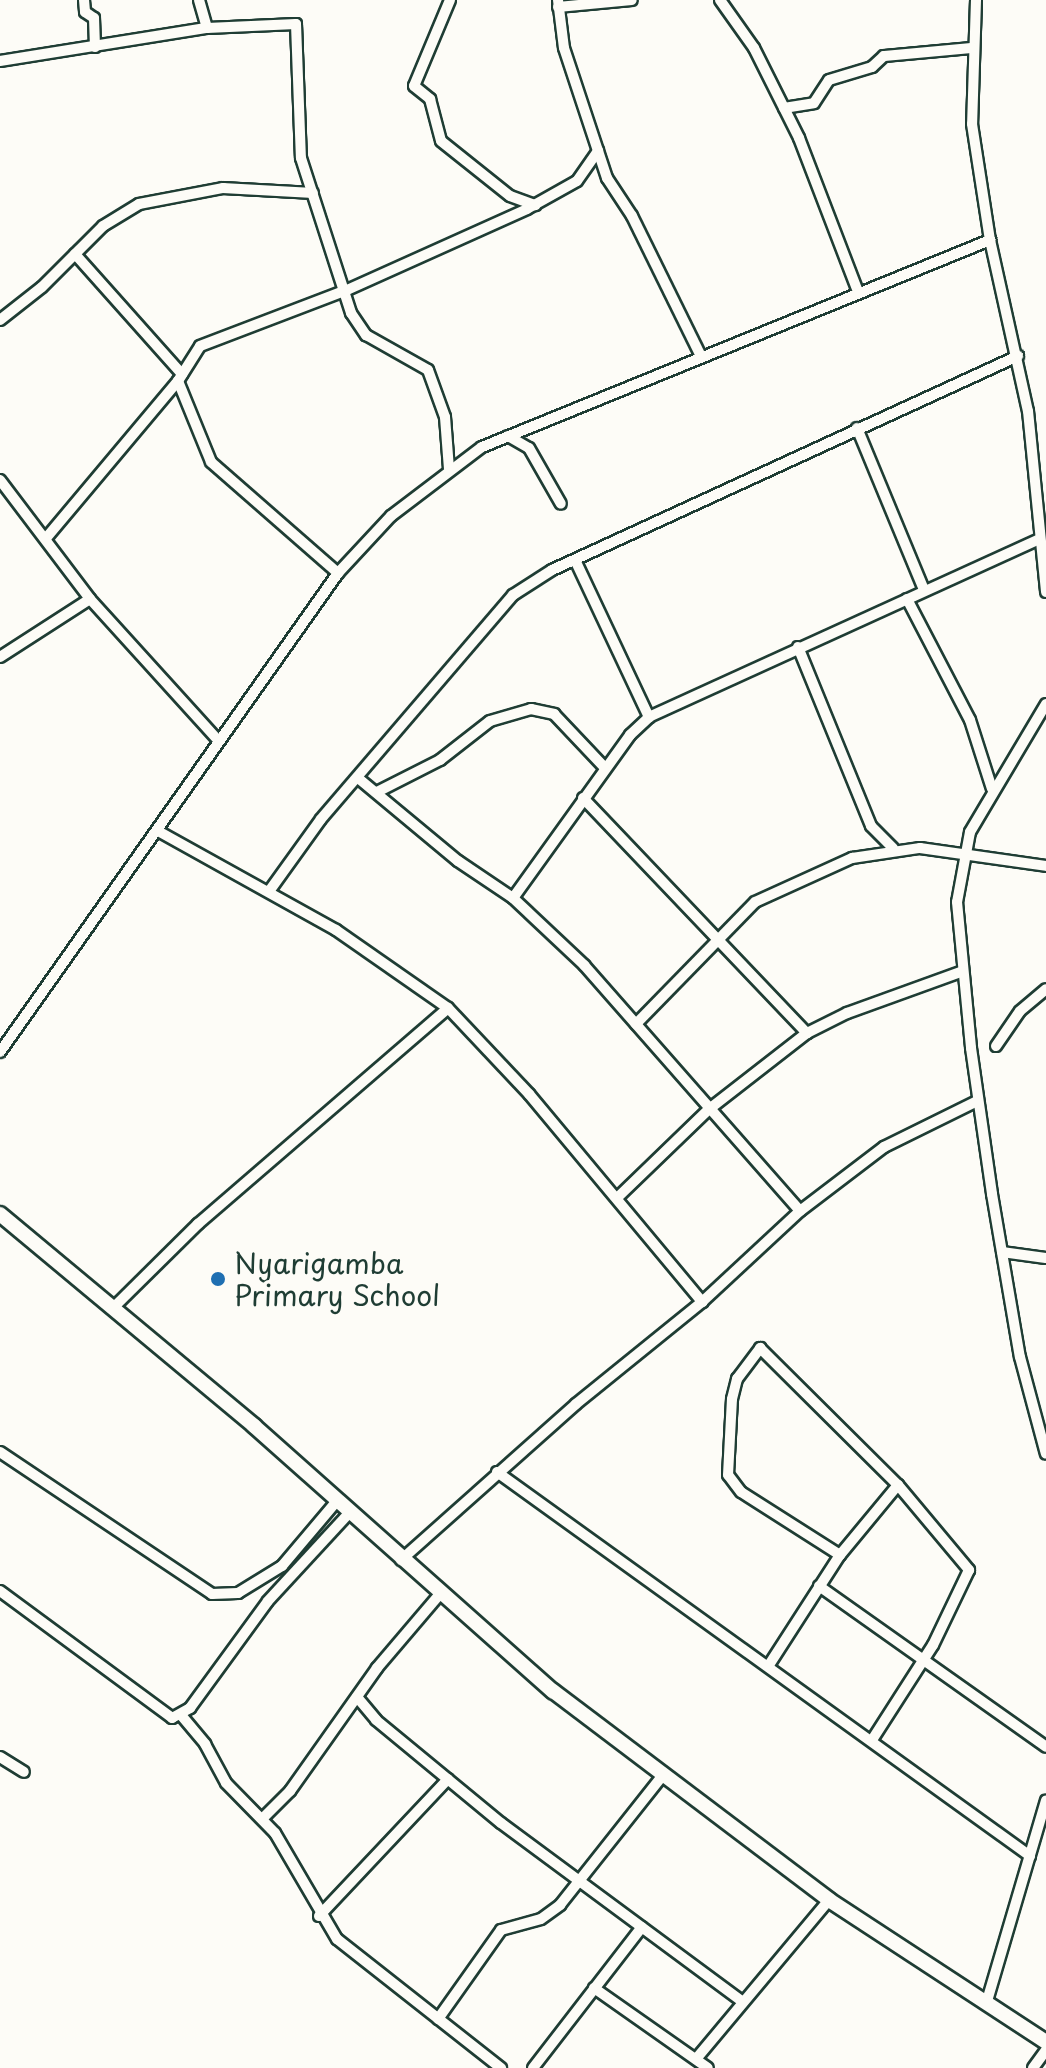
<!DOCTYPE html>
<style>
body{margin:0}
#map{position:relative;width:1046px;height:2068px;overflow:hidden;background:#fdfcf7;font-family:"Playpen Sans",sans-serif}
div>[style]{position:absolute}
.roads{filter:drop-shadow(2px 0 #1f3d34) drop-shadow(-2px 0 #1f3d34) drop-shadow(0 2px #1f3d34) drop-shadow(0 -2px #1f3d34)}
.street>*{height:10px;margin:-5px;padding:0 5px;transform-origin:5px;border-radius:5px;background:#fdfcf7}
.secondary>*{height:14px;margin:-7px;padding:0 7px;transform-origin:7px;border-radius:7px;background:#fdfcf7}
.dots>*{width:22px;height:22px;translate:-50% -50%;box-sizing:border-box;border:4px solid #fdfcf7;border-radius:50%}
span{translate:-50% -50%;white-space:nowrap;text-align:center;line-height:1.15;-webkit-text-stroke:7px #fdfcf7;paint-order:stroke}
.poi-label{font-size:28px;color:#1f3d34}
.left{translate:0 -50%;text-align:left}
</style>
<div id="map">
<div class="roads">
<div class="street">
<div style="left:84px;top:0;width:12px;rotate:85deg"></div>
<div style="left:85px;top:12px;width:11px;rotate:34deg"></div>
<div style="left:94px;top:18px;width:29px;rotate:88deg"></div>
<div style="left:199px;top:0;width:29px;rotate:74deg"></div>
<div style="left:450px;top:0;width:93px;rotate:112.7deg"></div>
<div style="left:414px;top:86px;width:21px;rotate:39deg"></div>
<div style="left:430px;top:99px;width:43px;rotate:75.3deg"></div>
<div style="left:441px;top:141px;width:88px;rotate:38.6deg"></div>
<div style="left:510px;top:196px;width:27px;rotate:20deg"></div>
<div style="left:558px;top:0;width:48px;rotate:82.9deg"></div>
<div style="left:564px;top:48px;width:137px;rotate:71.7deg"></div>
<div style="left:607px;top:178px;width:45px;rotate:56.7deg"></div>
<div style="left:632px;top:216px;width:156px;rotate:63.8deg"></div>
<div style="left:720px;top:0;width:59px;rotate:54.7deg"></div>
<div style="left:754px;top:48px;width:101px;rotate:63.4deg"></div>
<div style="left:799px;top:138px;width:165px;rotate:69deg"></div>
<div style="left:976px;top:0;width:124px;rotate:91.8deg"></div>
<div style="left:972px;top:124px;width:117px;rotate:81.2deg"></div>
<div style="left:990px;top:240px;width:175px;rotate:77.5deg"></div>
<div style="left:1028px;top:411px;width:182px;rotate:84.3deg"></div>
<div style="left:558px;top:7px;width:74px;rotate:-5.4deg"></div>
<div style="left:0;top:61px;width:210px;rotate:-9.1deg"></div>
<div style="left:207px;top:28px;width:89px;rotate:-2.6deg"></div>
<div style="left:296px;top:24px;width:134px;rotate:87.9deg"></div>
<div style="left:301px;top:158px;width:163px;rotate:72.1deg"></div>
<div style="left:351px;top:313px;width:27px;rotate:56deg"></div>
<div style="left:366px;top:335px;width:71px;rotate:29.4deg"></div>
<div style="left:428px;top:370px;width:50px;rotate:70.1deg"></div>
<div style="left:445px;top:417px;width:52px;rotate:85.6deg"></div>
<div style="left:784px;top:108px;width:30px;rotate:-9deg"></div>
<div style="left:814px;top:103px;width:27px;rotate:-57deg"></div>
<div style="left:829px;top:80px;width:45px;rotate:-16.8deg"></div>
<div style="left:872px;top:67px;width:16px;rotate:-43deg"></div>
<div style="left:884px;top:56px;width:88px;rotate:-5.2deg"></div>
<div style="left:75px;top:254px;width:161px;rotate:48.3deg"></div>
<div style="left:0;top:320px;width:53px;rotate:-38.2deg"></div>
<div style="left:42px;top:287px;width:86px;rotate:-45deg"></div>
<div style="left:103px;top:226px;width:42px;rotate:-31.4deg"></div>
<div style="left:139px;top:204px;width:86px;rotate:-10.8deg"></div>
<div style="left:223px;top:188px;width:90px;rotate:3.2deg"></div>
<div style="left:178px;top:381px;width:87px;rotate:67.8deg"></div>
<div style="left:211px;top:462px;width:169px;rotate:41.2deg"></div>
<div style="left:857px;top:428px;width:175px;rotate:67.5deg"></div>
<div style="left:508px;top:436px;width:24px;rotate:30deg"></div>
<div style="left:529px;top:448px;width:64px;rotate:60.3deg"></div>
<div style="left:0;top:480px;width:149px;rotate:52.9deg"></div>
<div style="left:90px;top:599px;width:190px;rotate:47.8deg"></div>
<div style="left:47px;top:537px;width:204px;rotate:-50deg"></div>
<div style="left:178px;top:381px;width:41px;rotate:-57.8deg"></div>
<div style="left:200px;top:346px;width:157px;rotate:-20.9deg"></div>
<div style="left:347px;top:290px;width:197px;rotate:-24.2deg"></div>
<div style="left:527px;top:209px;width:57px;rotate:-29.2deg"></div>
<div style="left:577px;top:181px;width:37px;rotate:-55deg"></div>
<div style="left:575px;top:560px;width:174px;rotate:64.8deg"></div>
<div style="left:907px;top:599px;width:136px;rotate:62.5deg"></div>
<div style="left:970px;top:720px;width:72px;rotate:72.3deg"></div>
<div style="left:798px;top:647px;width:193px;rotate:67.8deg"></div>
<div style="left:871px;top:826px;width:31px;rotate:45deg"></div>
<div style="left:0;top:657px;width:107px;rotate:-32.8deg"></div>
<div style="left:1046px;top:704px;width:149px;rotate:120.7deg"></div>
<div style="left:970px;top:832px;width:71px;rotate:100.5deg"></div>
<div style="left:957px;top:902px;width:147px;rotate:84.5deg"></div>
<div style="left:971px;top:1048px;width:148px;rotate:81.8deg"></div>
<div style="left:992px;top:1194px;width:165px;rotate:80.3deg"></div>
<div style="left:1020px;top:1357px;width:100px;rotate:75deg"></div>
<div style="left:358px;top:778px;width:130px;rotate:39.7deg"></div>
<div style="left:458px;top:861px;width:66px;rotate:33.9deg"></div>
<div style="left:513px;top:898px;width:98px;rotate:43.3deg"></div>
<div style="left:584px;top:965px;width:327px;rotate:48.7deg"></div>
<div style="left:377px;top:792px;width:71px;rotate:-26.9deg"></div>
<div style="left:440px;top:760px;width:63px;rotate:-38deg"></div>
<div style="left:490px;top:721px;width:43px;rotate:-16.3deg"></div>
<div style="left:531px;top:709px;width:24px;rotate:12deg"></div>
<div style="left:554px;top:714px;width:74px;rotate:46.6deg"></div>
<div style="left:583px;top:798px;width:325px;rotate:46.4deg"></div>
<div style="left:158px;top:831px;width:204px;rotate:29.1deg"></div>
<div style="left:336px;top:930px;width:136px;rotate:34.9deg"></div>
<div style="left:448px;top:1008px;width:118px;rotate:46.7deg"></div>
<div style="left:529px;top:1094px;width:271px;rotate:50.2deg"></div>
<div style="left:270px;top:890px;width:87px;rotate:-54.3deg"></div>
<div style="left:321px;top:819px;width:295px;rotate:-49.4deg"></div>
<div style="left:513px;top:595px;width:46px;rotate:-32.7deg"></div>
<div style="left:552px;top:570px;width:513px;rotate:-24.67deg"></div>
<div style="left:513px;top:898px;width:201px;rotate:-54.3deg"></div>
<div style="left:630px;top:735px;width:26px;rotate:-43deg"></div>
<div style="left:649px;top:717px;width:426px;rotate:-24.5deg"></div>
<div style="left:636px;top:1024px;width:170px;rotate:-45.7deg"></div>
<div style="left:755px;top:902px;width:107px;rotate:-24.4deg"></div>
<div style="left:852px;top:858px;width:69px;rotate:-8.4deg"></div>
<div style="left:920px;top:848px;width:127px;rotate:8.1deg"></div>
<div style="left:996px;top:1046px;width:42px;rotate:-55.6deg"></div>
<div style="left:1020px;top:1011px;width:34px;rotate:-40deg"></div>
<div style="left:0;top:1052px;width:586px;rotate:-54.79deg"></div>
<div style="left:338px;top:573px;width:78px;rotate:-47.1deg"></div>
<div style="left:391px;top:516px;width:114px;rotate:-37.2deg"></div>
<div style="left:482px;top:447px;width:549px;rotate:-22.17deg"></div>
<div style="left:618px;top:1197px;width:125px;rotate:-44deg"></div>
<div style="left:708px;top:1110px;width:125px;rotate:-37.9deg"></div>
<div style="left:807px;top:1033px;width:45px;rotate:-26.6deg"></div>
<div style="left:847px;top:1013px;width:123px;rotate:-19.9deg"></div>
<div style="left:1002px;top:1252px;width:44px;rotate:7.8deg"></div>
<div style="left:112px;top:1309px;width:121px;rotate:-44.7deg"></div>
<div style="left:198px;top:1224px;width:330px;rotate:-40.8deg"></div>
<div style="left:0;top:1452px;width:255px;rotate:33.8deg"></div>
<div style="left:212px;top:1594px;width:26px;rotate:-2deg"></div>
<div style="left:238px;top:1593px;width:52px;rotate:-31.5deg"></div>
<div style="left:282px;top:1566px;width:85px;rotate:-49.8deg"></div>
<div style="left:497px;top:1472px;width:657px;rotate:35.77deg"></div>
<div style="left:840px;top:1555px;width:117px;rotate:-147.5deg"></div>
<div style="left:741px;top:1492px;width:21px;rotate:-127deg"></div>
<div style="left:728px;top:1475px;width:76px;rotate:-87deg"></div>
<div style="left:732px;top:1399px;width:21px;rotate:-76deg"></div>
<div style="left:737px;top:1379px;width:39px;rotate:-53deg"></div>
<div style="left:760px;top:1348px;width:194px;rotate:44.8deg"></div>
<div style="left:898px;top:1485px;width:111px;rotate:50.1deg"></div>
<div style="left:969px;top:1570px;width:83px;rotate:115.6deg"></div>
<div style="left:933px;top:1645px;width:113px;rotate:122.7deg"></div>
<div style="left:401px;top:1560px;width:234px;rotate:-41.7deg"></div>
<div style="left:576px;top:1404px;width:162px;rotate:-39deg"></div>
<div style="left:702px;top:1302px;width:134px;rotate:-42.9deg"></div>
<div style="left:800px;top:1211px;width:106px;rotate:-37.3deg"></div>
<div style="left:884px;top:1147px;width:104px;rotate:-26.3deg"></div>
<div style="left:819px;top:1586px;width:278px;rotate:35.3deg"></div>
<div style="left:0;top:1591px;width:214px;rotate:36.4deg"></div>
<div style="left:172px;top:1718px;width:21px;rotate:-29deg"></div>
<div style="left:190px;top:1708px;width:132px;rotate:-53.9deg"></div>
<div style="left:268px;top:1601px;width:122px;rotate:-47.3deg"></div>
<div style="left:769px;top:1665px;width:131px;rotate:-57.2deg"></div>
<div style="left:840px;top:1555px;width:91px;rotate:-50.4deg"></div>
<div style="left:357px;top:1697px;width:30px;rotate:50deg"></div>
<div style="left:376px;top:1720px;width:162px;rotate:39.5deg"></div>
<div style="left:501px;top:1823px;width:301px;rotate:36.5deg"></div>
<div style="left:181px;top:1715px;width:38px;rotate:50deg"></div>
<div style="left:205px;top:1744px;width:44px;rotate:61.7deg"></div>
<div style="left:226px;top:1783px;width:70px;rotate:45.6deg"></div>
<div style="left:275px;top:1833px;width:123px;rotate:59.7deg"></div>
<div style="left:337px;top:1939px;width:209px;rotate:38.2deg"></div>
<div style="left:0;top:1757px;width:28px;rotate:32deg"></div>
<div style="left:262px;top:1819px;width:40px;rotate:-45deg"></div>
<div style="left:290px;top:1791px;width:151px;rotate:-54.7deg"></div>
<div style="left:377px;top:1668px;width:97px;rotate:-49.6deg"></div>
<div style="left:319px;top:1916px;width:188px;rotate:-46.7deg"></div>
<div style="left:594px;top:1988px;width:139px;rotate:35.1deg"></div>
<div style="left:987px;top:2001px;width:209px;rotate:-73.6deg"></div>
<div style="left:438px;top:2019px;width:109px;rotate:-54.7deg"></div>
<div style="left:501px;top:1930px;width:41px;rotate:-15.4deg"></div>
<div style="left:541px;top:1919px;width:24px;rotate:-36deg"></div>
<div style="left:560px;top:1905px;width:166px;rotate:-51.6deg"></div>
<div style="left:696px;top:2059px;width:207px;rotate:-50.1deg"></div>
<div style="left:533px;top:2068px;width:178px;rotate:-52.3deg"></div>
<div style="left:1033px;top:2068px;width:22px;rotate:-54deg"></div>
</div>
<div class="secondary">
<div style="left:0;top:1214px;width:331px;rotate:39.8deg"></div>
<div style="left:254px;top:1426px;width:400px;rotate:41.6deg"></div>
<div style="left:553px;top:1691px;width:346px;rotate:37.1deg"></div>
<div style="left:829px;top:1900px;width:259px;rotate:33.2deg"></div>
</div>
</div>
<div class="dots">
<div style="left:218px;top:1279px;background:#1f6fb2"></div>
</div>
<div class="poi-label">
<span class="left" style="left:234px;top:1279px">Nyarigamba<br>Primary School</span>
</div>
</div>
